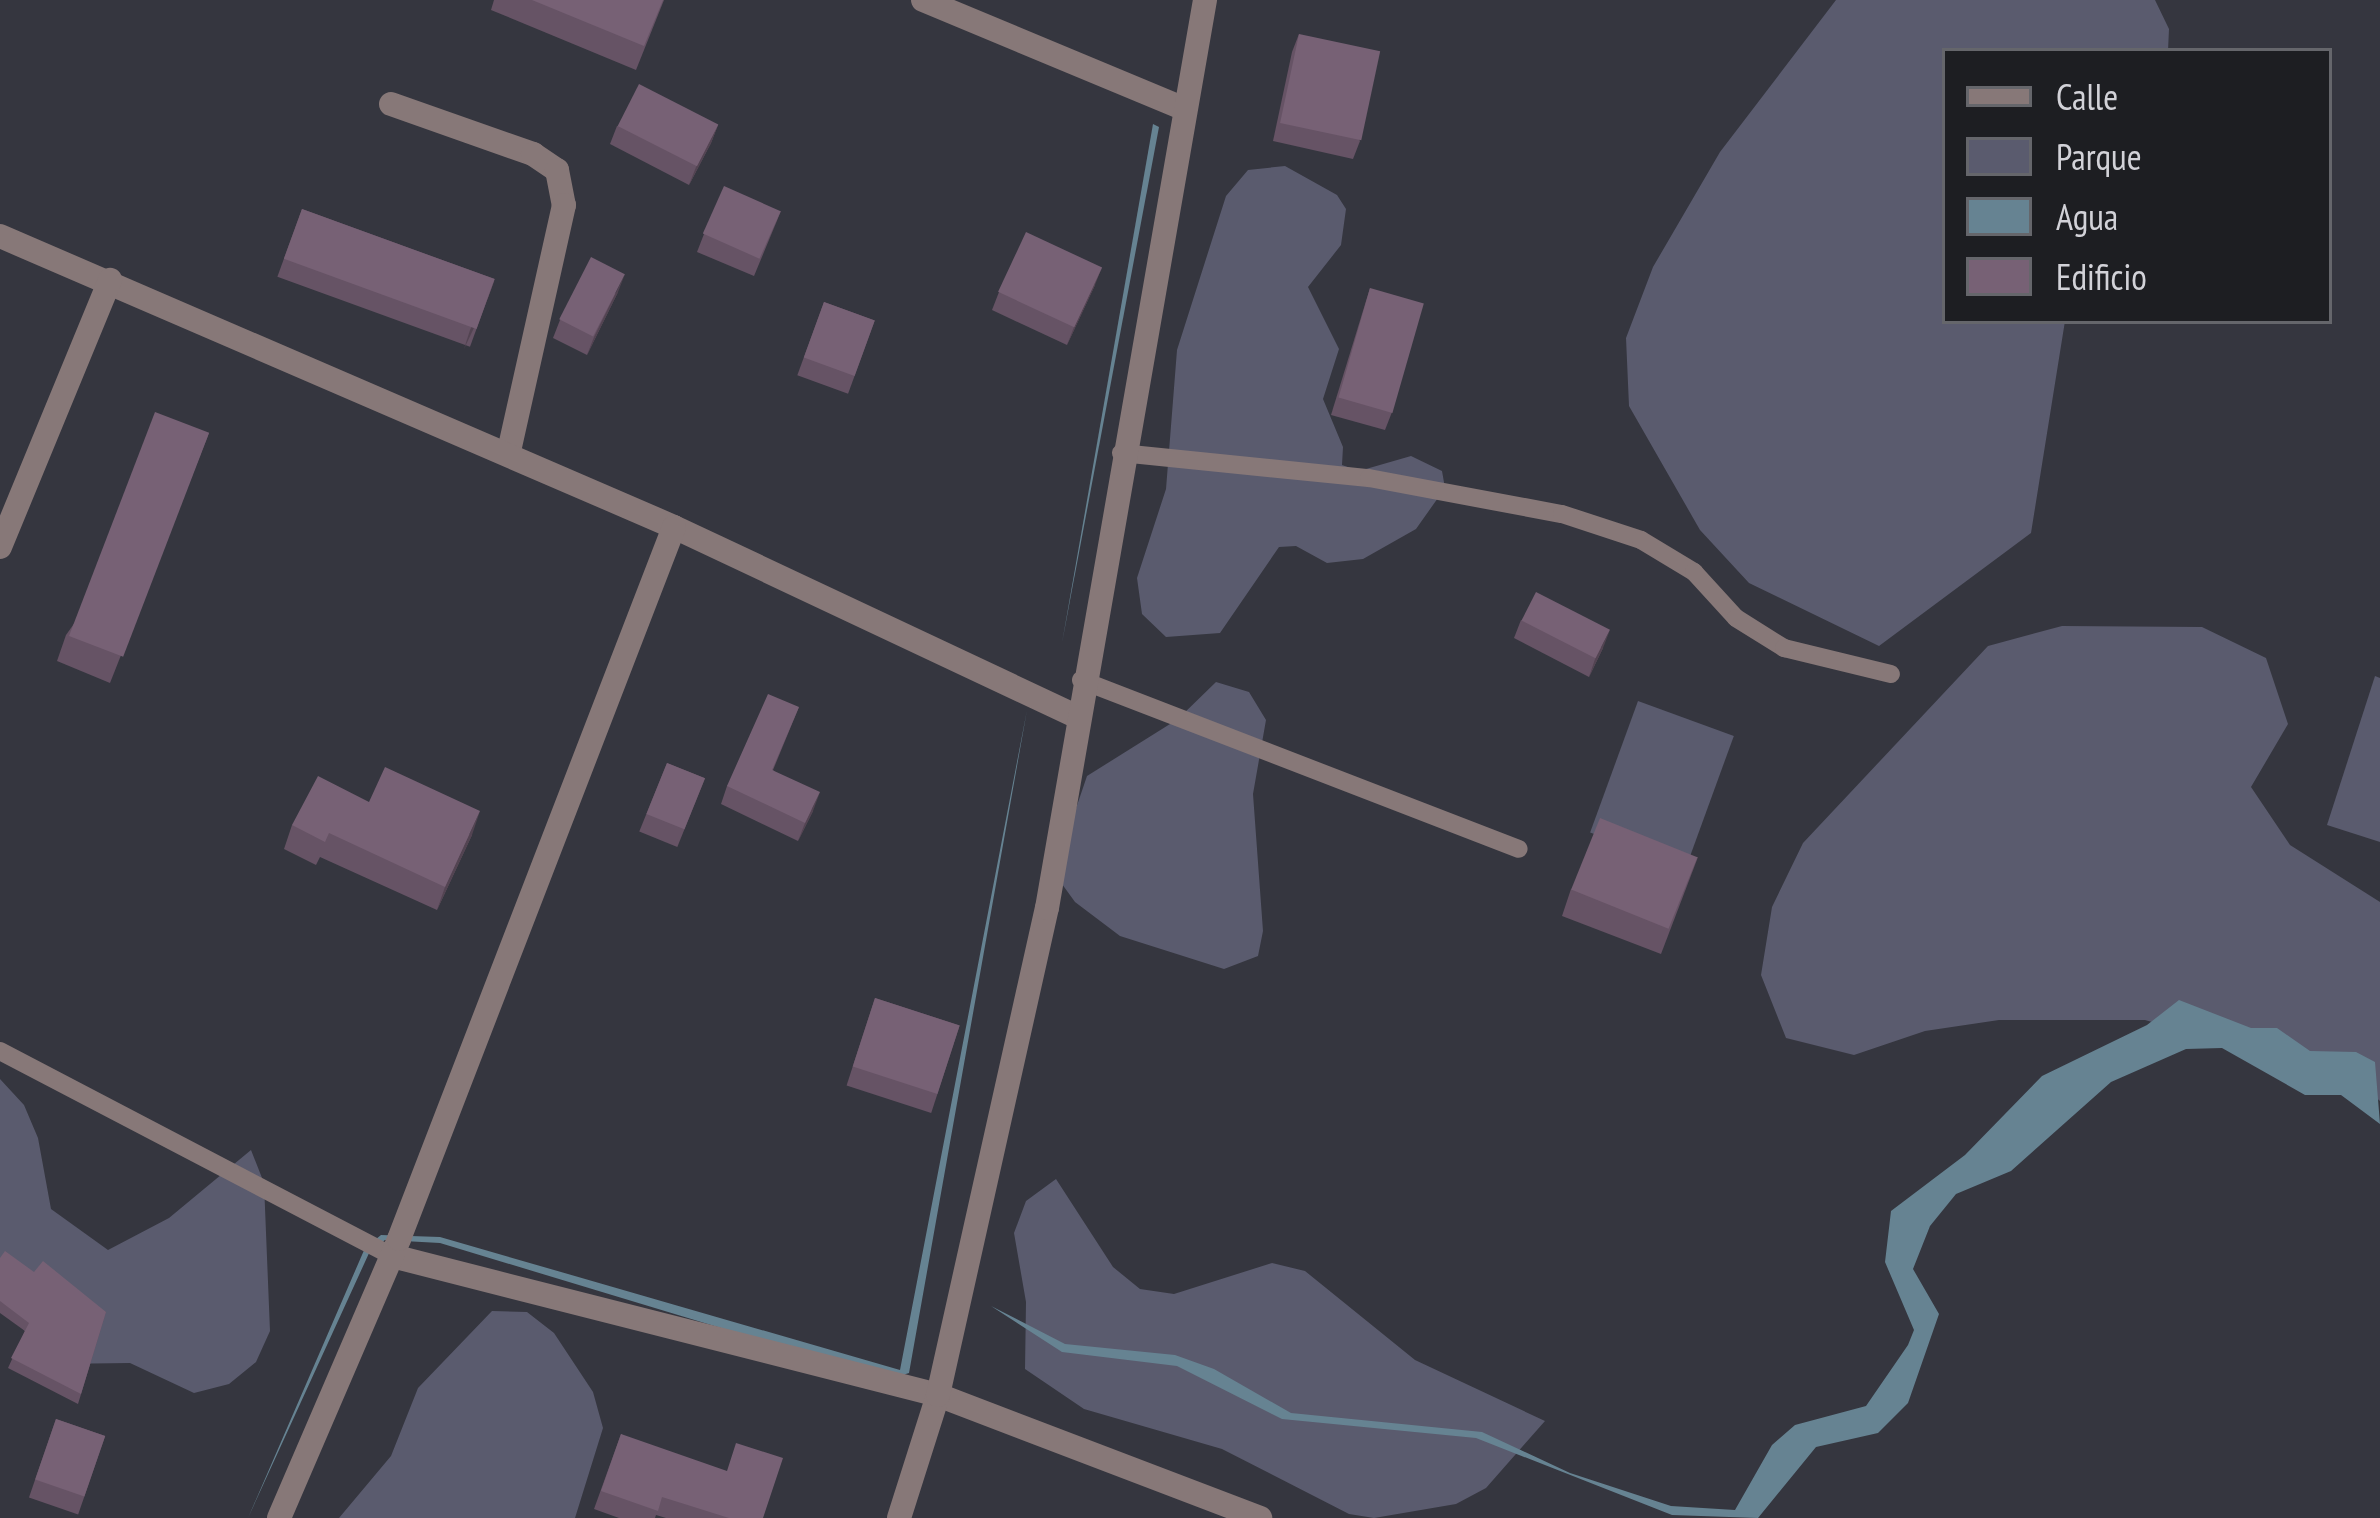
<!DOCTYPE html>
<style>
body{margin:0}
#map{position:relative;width:2380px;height:1518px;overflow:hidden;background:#35363f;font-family:"PT Sans Narrow",sans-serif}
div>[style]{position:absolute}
.green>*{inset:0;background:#5a5b6e;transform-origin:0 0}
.water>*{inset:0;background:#668392}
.service>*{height:18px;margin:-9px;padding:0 9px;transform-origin:9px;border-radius:9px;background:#877878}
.minor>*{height:24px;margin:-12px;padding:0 12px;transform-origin:12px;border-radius:12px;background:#877878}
.wall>*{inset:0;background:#665365;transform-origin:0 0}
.shaded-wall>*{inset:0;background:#534452}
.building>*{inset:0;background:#776175;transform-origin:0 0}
span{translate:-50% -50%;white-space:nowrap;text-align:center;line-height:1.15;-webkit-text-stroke:10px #1d1e22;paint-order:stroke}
.legend{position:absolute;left:1942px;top:48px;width:390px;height:276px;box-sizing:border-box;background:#1d1e22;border:3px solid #65666b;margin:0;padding:15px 21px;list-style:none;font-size:36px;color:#d2d2d8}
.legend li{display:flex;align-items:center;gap:24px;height:60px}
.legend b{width:60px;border:3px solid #65666b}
</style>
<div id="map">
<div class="green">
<div style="clip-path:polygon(1836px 0,2155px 0,2169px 29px,2168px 51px,1945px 51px,1945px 321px,2065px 321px,2031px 533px,1879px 646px,1749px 583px,1700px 530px,1629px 406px,1626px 338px,1653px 267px,1720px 152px)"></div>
<div style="clip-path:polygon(1285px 166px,1337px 195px,1346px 209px,1341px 245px,1308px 287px,1339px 349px,1323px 399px,1343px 447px,1342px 465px,1359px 471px,1411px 456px,1442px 471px,1445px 488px,1416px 529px,1363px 559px,1327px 563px,1296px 546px,1279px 547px,1220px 633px,1166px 637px,1142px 614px,1137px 578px,1166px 489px,1177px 350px,1226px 196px,1248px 170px)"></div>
<div style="clip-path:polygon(2062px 626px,2202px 627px,2266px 658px,2288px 724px,2251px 787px,2290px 845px,2380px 902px,2380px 1101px,2355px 1080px,2145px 1020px,1999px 1020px,1925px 1031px,1854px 1055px,1786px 1038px,1761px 975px,1772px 907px,1803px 843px,1988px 646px)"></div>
<div style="clip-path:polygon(2375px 676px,2380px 678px,2380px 842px,2327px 825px)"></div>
<div style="clip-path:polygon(1216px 682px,1249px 692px,1266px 720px,1253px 794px,1263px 931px,1258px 956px,1224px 969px,1120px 936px,1075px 902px,1054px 873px,1087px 776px,1178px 719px)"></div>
<div style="left:1638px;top:701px;width:102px;height:140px;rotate:20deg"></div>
<div style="clip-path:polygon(0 1079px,24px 1105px,38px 1138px,51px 1209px,108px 1250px,169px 1218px,251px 1150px,264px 1183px,270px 1331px,256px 1362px,229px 1384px,194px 1393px,130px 1363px,54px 1364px,0 1303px)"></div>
<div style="clip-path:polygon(1056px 1179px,1113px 1267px,1140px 1289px,1174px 1294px,1272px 1263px,1305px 1271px,1415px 1360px,1545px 1421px,1486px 1488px,1456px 1504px,1374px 1518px,1349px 1514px,1222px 1449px,1084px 1409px,1025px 1369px,1026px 1302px,1014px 1233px,1026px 1201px)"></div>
<div style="clip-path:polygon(492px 1311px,527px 1312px,554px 1333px,593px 1392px,603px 1428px,575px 1518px,339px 1518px,391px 1456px,418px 1388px)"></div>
</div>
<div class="water">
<div style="clip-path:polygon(1153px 124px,1159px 127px,1062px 643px)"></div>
<div style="clip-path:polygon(1027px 710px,909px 1373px,890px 1379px,440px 1243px,385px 1240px,370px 1251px,248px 1518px,365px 1248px,381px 1235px,440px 1237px,900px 1370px)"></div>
<div style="clip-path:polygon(2179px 1000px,2251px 1028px,2277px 1028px,2310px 1051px,2356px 1052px,2375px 1062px,2380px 1124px,2341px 1095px,2305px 1095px,2222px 1048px,2186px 1049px,2111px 1082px,2011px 1171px,1956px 1194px,1930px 1226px,1913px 1269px,1939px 1314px,1908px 1403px,1878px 1433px,1816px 1447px,1758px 1518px,1672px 1515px,1476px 1438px,1282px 1419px,1177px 1366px,1062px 1352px,991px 1306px,1065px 1344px,1175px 1355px,1214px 1369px,1291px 1413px,1482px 1432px,1570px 1473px,1671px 1506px,1735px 1510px,1772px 1445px,1795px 1425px,1866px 1406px,1908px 1345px,1914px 1330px,1885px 1262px,1891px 1211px,1965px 1155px,2042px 1076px,2147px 1025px)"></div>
</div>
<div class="service">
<div style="left:1121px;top:453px;width:249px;rotate:5.8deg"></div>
<div style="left:1369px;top:478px;width:196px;rotate:10.6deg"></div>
<div style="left:1562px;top:514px;width:83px;rotate:18.2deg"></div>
<div style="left:1641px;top:540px;width:62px;rotate:31.1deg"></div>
<div style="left:1694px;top:572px;width:62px;rotate:47.6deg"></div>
<div style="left:1736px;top:618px;width:57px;rotate:32deg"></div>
<div style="left:1784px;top:648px;width:110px;rotate:13.7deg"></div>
<div style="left:1081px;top:680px;width:469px;rotate:21.1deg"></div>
<div style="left:0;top:1051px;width:442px;rotate:27.6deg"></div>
</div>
<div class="minor">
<div style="left:923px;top:0;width:281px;rotate:22.6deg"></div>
<div style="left:391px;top:104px;width:151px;rotate:19.4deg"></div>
<div style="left:533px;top:154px;width:29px;rotate:34deg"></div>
<div style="left:557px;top:170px;width:36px;rotate:79deg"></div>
<div style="left:564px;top:205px;width:256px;rotate:102.6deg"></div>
<div style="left:0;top:236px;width:734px;rotate:23.35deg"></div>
<div style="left:674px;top:527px;width:443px;rotate:25.2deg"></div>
<div style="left:0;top:547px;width:289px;rotate:-67.6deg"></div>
<div style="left:392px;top:1256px;width:563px;rotate:14.28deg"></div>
<div style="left:938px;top:1395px;width:345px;rotate:20.9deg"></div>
<div style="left:279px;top:1518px;width:304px;rotate:-66.7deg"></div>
<div style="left:399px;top:1239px;width:763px;rotate:-68.88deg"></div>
<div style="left:899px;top:1518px;width:129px;rotate:-72.4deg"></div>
<div style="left:938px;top:1395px;width:499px;rotate:-77.4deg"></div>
<div style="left:1047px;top:908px;width:922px;rotate:-80.13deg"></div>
</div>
<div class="wall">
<div style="clip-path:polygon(494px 0,664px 0,636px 70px,491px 10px)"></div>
<div style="clip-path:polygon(1299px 34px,1360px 141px,1353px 159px,1273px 141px,1292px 52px)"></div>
<div style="clip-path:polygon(718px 125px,711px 143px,689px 185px,610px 144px,617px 126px)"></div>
<div style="left:302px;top:209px;width:205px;height:72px;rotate:20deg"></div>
<div style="clip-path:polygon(781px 211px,754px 276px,697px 252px,704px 234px)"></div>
<div style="clip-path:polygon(1095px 285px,1067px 345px,992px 310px,999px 292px)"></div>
<div style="clip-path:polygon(1370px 288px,1392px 412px,1385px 430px,1331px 415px)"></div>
<div style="clip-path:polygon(618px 292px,587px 355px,553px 338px,560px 320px)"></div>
<div style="left:824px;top:302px;width:54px;height:78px;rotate:20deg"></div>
<div style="clip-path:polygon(209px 433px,110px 683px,57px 661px,66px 635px)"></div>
<div style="clip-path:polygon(1521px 620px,1603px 648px,1589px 677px,1514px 638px)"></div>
<div style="clip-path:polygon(799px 707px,773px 770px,813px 811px,798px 841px,721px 804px,727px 786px)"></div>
<div style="left:667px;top:763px;width:41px;height:74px;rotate:22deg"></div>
<div style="clip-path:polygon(369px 802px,472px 835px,437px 910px,320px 857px,316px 865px,284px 849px,292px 825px)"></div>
<div style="clip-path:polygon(1698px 857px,1661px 954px,1562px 916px,1571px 889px)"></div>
<div style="left:875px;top:998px;width:89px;height:92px;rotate:18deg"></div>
<div style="clip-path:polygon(0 1258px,34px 1272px,106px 1312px,78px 1404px,8px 1368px,25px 1331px,0 1313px)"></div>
<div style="left:56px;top:1419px;width:52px;height:83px;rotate:19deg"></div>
<div style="clip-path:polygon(621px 1434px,763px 1518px,666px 1518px,656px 1515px,655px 1518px,619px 1518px,594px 1509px)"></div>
</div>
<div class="shaded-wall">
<div style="clip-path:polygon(718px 125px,711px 143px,689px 185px,696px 167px)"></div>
<div style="clip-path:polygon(1102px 267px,1095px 285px,1067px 345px,1074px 327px)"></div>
<div style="clip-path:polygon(625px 274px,618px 292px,587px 355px,594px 337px)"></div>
<div style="clip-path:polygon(495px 279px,488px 298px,464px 349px,470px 330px)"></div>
<div style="clip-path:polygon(1610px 630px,1603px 648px,1589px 677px,1595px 659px)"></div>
<div style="clip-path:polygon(820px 792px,813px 811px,798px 841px,805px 823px)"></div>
<div style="clip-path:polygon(480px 811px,472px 835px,437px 910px,445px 887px)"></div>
</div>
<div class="building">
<div style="clip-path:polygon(532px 0,663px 0,644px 46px)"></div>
<div style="left:1299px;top:34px;width:83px;height:91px;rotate:12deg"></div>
<div style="left:639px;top:84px;width:89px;height:47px;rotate:27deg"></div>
<div style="left:724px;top:186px;width:62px;height:52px;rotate:24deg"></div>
<div style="left:302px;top:209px;width:205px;height:53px;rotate:20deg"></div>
<div style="left:1026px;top:232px;width:84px;height:66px;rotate:25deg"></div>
<div style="left:591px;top:257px;width:38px;height:70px;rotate:27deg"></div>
<div style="left:1370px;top:288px;width:56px;height:114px;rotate:16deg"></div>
<div style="left:824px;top:302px;width:54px;height:59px;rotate:20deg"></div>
<div style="left:155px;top:412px;width:58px;height:240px;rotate:21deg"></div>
<div style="left:1536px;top:592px;width:83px;height:32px;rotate:27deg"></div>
<div style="clip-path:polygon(768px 694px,799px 707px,772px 770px,820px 792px,805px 823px,727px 786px)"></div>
<div style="left:667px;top:763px;width:41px;height:55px;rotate:22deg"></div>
<div style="clip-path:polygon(385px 767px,480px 811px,445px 887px,329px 833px,325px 842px,292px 825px,318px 776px,369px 802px)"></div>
<div style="left:1600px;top:818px;width:105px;height:77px;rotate:22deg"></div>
<div style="left:875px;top:998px;width:89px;height:72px;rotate:18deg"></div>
<div style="clip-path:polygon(5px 1251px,34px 1272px,43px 1261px,106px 1312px,81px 1394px,11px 1358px,29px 1323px,0 1301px,0 1258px)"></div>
<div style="left:56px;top:1419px;width:52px;height:64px;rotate:19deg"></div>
<div style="clip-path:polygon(621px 1434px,727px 1471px,736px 1443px,783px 1458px,763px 1518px,729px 1518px,662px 1497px,658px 1511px,601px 1491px)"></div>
</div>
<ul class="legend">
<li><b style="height:15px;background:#877878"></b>Calle</li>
<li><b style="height:33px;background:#5a5b6e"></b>Parque</li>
<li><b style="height:33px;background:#668392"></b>Agua</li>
<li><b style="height:33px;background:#776175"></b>Edificio</li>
</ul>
</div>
